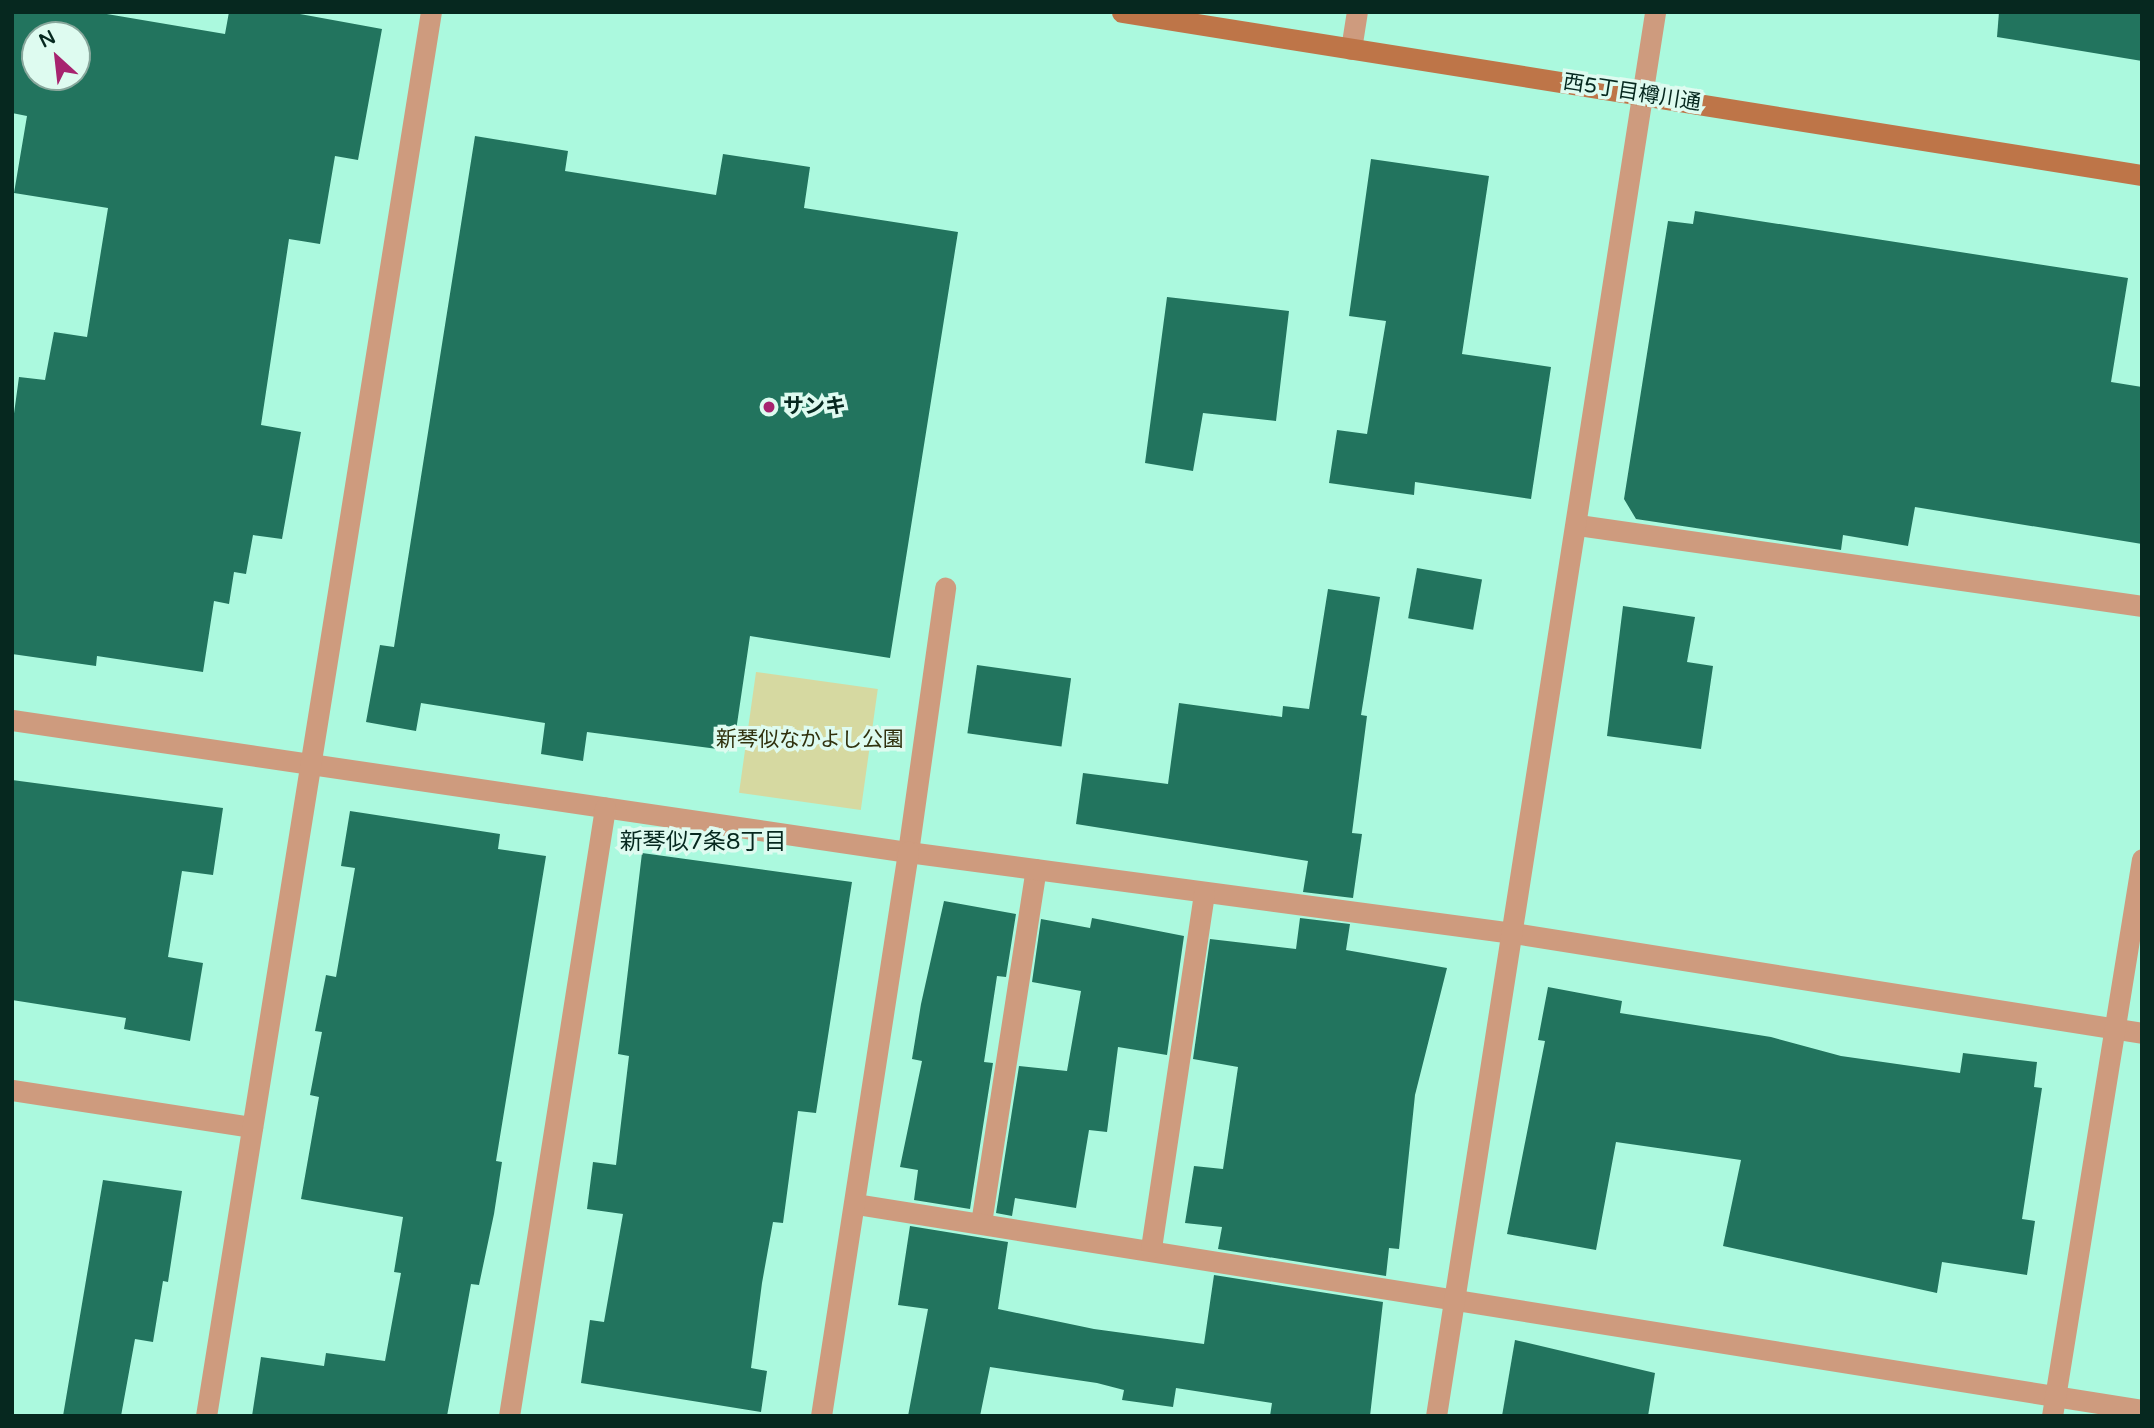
<!DOCTYPE html>
<meta charset="utf-8">
<style>
body{margin:0}
#map{position:relative;width:2154px;height:1428px;overflow:hidden;background:#abf9de;font-family:"Varela Round","Noto Sans JP",sans-serif}
div>[style]{position:absolute}
.green>*{inset:0;background:#d6d9a1;transform-origin:0 0}
.building>*{inset:0;background:#22745e;transform-origin:0 0}
.service>*{height:21px;margin:-10.5px;padding:0 10.5px;transform-origin:10.5px;border-radius:10.5px;background:#ce9b7e}
.minor>*{height:21px;margin:-10.5px;padding:0 10.5px;transform-origin:10.5px;border-radius:10.5px;background:#ce9b7e}
.secondary>*{height:21px;margin:-10.5px;padding:0 10.5px;transform-origin:10.5px;border-radius:10.5px;background:#be7548}
.dots>*{width:19px;height:19px;translate:-50% -50%;box-sizing:border-box;border:4px solid #defbf0;border-radius:50%}
span{translate:-50% -50%;white-space:nowrap;text-align:center;line-height:1.15;-webkit-text-stroke:7px #defbf0;paint-order:stroke}
.street-label{font-size:21px;color:#06281f}
.poi-label{font-size:21px;color:#06281f;font-weight:700}
.left{translate:0 -50%;text-align:left}
.park-label{font-size:21px;color:#30310e}
.neighbourhood-label{font-size:23px;color:#06281f}
.frame{position:absolute;inset:0;border:14px solid #06281f;pointer-events:none}
.north{position:absolute;left:21px;top:21px;width:70px;height:70px;box-sizing:border-box;background:#defbf0;border:2px solid #88a79c;border-radius:50%;rotate:333deg;font-size:19px;font-weight:700;line-height:28px;text-align:center;color:#06281f}
.north::after{content:'';display:block;margin:auto;width:24px;height:32px;background:#a7236f;clip-path:polygon(50% 0,100% 100%,50% 72%,0 100%)}
</style>
<div id="map">
<div class="green">
<div style="left:756px;top:672px;width:123px;height:122px;rotate:8deg"></div>
</div>
<div class="building">
<div style="clip-path:polygon(evenodd,12px 12px,95px 12px,225px 34px,229px 12px,289px 12px,382px 29px,358px 160px,335px 156px,320px 244px,289px 239px,261px 425px,301px 432px,282px 539px,253px 535px,246px 574px,234px 572px,229px 604px,214px 601px,203px 672px,97px 656px,96px 666px,12px 654px,12px 428px,19px 377px,45px 380px,54px 332px,87px 337px,108px 208px,14px 193px,27px 116px,12px 113px,12px 12px,35px 35px,77px 35px,77px 77px,35px 77px,35px 35px)"></div>
<div style="clip-path:polygon(1999px 12px,2142px 12px,2142px 61px,1997px 37px)"></div>
<div style="clip-path:polygon(475px 136px,568px 151px,565px 171px,716px 195px,723px 154px,810px 167px,804px 208px,958px 232px,890px 658px,750px 636px,733px 751px,587px 732px,583px 761px,541px 754px,545px 723px,421px 703px,416px 731px,366px 722px,380px 645px,394px 647px)"></div>
<div style="clip-path:polygon(1371px 159px,1489px 176px,1462px 354px,1551px 367px,1531px 499px,1415px 482px,1414px 495px,1329px 483px,1337px 430px,1367px 434px,1386px 321px,1349px 316px)"></div>
<div style="clip-path:polygon(1695px 211px,2128px 278px,2111px 382px,2142px 387px,2142px 544px,1915px 507px,1908px 546px,1843px 535px,1841px 550px,1636px 519px,1624px 499px,1668px 221px,1693px 224px)"></div>
<div style="clip-path:polygon(1167px 297px,1289px 311px,1276px 421px,1203px 413px,1193px 471px,1145px 463px)"></div>
<div style="left:1417px;top:568px;width:66px;height:51px;rotate:10deg"></div>
<div style="clip-path:polygon(1328px 589px,1380px 597px,1361px 715px,1367px 716px,1352px 833px,1362px 834px,1353px 898px,1303px 892px,1308px 861px,1076px 824px,1083px 773px,1168px 784px,1179px 703px,1282px 717px,1283px 706px,1309px 709px)"></div>
<div style="clip-path:polygon(1623px 606px,1695px 617px,1687px 662px,1713px 666px,1701px 749px,1607px 736px)"></div>
<div style="left:977px;top:665px;width:95px;height:69px;rotate:8deg"></div>
<div style="clip-path:polygon(12px 780px,223px 808px,213px 875px,182px 871px,168px 957px,203px 963px,190px 1041px,124px 1029px,126px 1018px,12px 1000px)"></div>
<div style="clip-path:polygon(350px 811px,500px 834px,498px 849px,546px 856px,496px 1161px,502px 1162px,494px 1214px,479px 1285px,471px 1284px,447px 1416px,252px 1416px,261px 1357px,324px 1366px,326px 1353px,385px 1361px,401px 1273px,394px 1272px,403px 1217px,301px 1199px,319px 1097px,310px 1095px,322px 1032px,315px 1031px,326px 975px,336px 977px,355px 868px,341px 866px)"></div>
<div style="clip-path:polygon(642px 853px,852px 882px,816px 1113px,798px 1111px,783px 1223px,773px 1222px,762px 1283px,751px 1368px,767px 1371px,761px 1412px,581px 1383px,590px 1320px,604px 1322px,623px 1214px,587px 1209px,593px 1162px,616px 1165px,629px 1056px,618px 1054px)"></div>
<div style="clip-path:polygon(944px 901px,1016px 914px,1006px 977px,997px 976px,984px 1062px,993px 1063px,970px 1209px,914px 1200px,918px 1170px,900px 1167px,922px 1061px,912px 1059px,921px 1004px)"></div>
<div style="clip-path:polygon(1092px 918px,1184px 936px,1167px 1055px,1118px 1047px,1107px 1132px,1089px 1130px,1076px 1208px,1015px 1198px,1012px 1216px,996px 1213px,1019px 1066px,1067px 1071px,1081px 991px,1032px 982px,1041px 919px,1090px 928px)"></div>
<div style="clip-path:polygon(1300px 918px,1350px 924px,1346px 950px,1447px 968px,1415px 1095px,1399px 1249px,1389px 1248px,1386px 1276px,1218px 1249px,1222px 1227px,1185px 1223px,1194px 1166px,1223px 1169px,1238px 1067px,1193px 1059px,1210px 939px,1296px 949px)"></div>
<div style="clip-path:polygon(1548px 987px,1622px 1001px,1620px 1013px,1771px 1037px,1841px 1056px,1960px 1073px,1963px 1053px,2037px 1062px,2034px 1087px,2042px 1088px,2022px 1219px,2035px 1221px,2027px 1275px,1942px 1262px,1937px 1293px,1723px 1246px,1741px 1160px,1616px 1142px,1596px 1250px,1507px 1234px,1545px 1041px,1538px 1040px)"></div>
<div style="clip-path:polygon(103px 1180px,182px 1191px,168px 1282px,163px 1281px,153px 1342px,135px 1339px,121px 1416px,63px 1416px)"></div>
<div style="clip-path:polygon(910px 1226px,1008px 1242px,998px 1309px,1094px 1329px,1204px 1344px,1214px 1275px,1383px 1302px,1370px 1416px,1270px 1416px,1272px 1403px,1176px 1388px,1173px 1407px,1122px 1400px,1124px 1390px,1097px 1383px,990px 1367px,980px 1416px,908px 1416px,928px 1309px,898px 1305px)"></div>
<div style="clip-path:polygon(1515px 1340px,1655px 1373px,1648px 1416px,1502px 1416px)"></div>
</div>
<div class="service">
<div style="left:908px;top:852px;width:267px;rotate:-82deg"></div>
<div style="left:981px;top:1223px;width:358px;rotate:-81.2deg"></div>
</div>
<div class="minor">
<div style="left:1351px;top:49px;width:37px;rotate:-81deg"></div>
<div style="left:1578px;top:525px;width:570px;rotate:8.17deg"></div>
<div style="left:12px;top:720px;width:906px;rotate:8.38deg"></div>
<div style="left:908px;top:852px;width:610px;rotate:7.63deg"></div>
<div style="left:1513px;top:933px;width:637px;rotate:9.03deg"></div>
<div style="left:12px;top:1090px;width:243px;rotate:8.8deg"></div>
<div style="left:856px;top:1204px;width:1302px;rotate:9.1deg"></div>
<div style="left:1151px;top:1248px;width:359px;rotate:-81.5deg"></div>
<div style="left:206px;top:1416px;width:1422px;rotate:-80.9deg"></div>
<div style="left:509px;top:1416px;width:616px;rotate:-81.03deg"></div>
<div style="left:821px;top:1416px;width:571px;rotate:-81.23deg"></div>
<div style="left:1436px;top:1416px;width:1421px;rotate:-81.13deg"></div>
<div style="left:2052px;top:1416px;width:564px;rotate:-80.82deg"></div>
</div>
<div class="secondary">
<div style="left:1122px;top:12px;width:1033px;rotate:9.08deg"></div>
</div>
<div class="dots">
<div style="left:769px;top:407px;background:#a7236f"></div>
</div>
<div class="street-label">
<span style="left:1632px;top:93px;rotate:9deg">西5丁目樽川通</span>
</div>
<div class="poi-label">
<span class="left" style="left:783px;top:407px">サンキ</span>
</div>
<div class="park-label">
<span style="left:810px;top:740px">新琴似なかよし公園</span>
</div>
<div class="neighbourhood-label">
<span style="left:703px;top:842px">新琴似7条8丁目</span>
</div>
<div class="frame"></div>
<div class="north">N</div>
</div>
